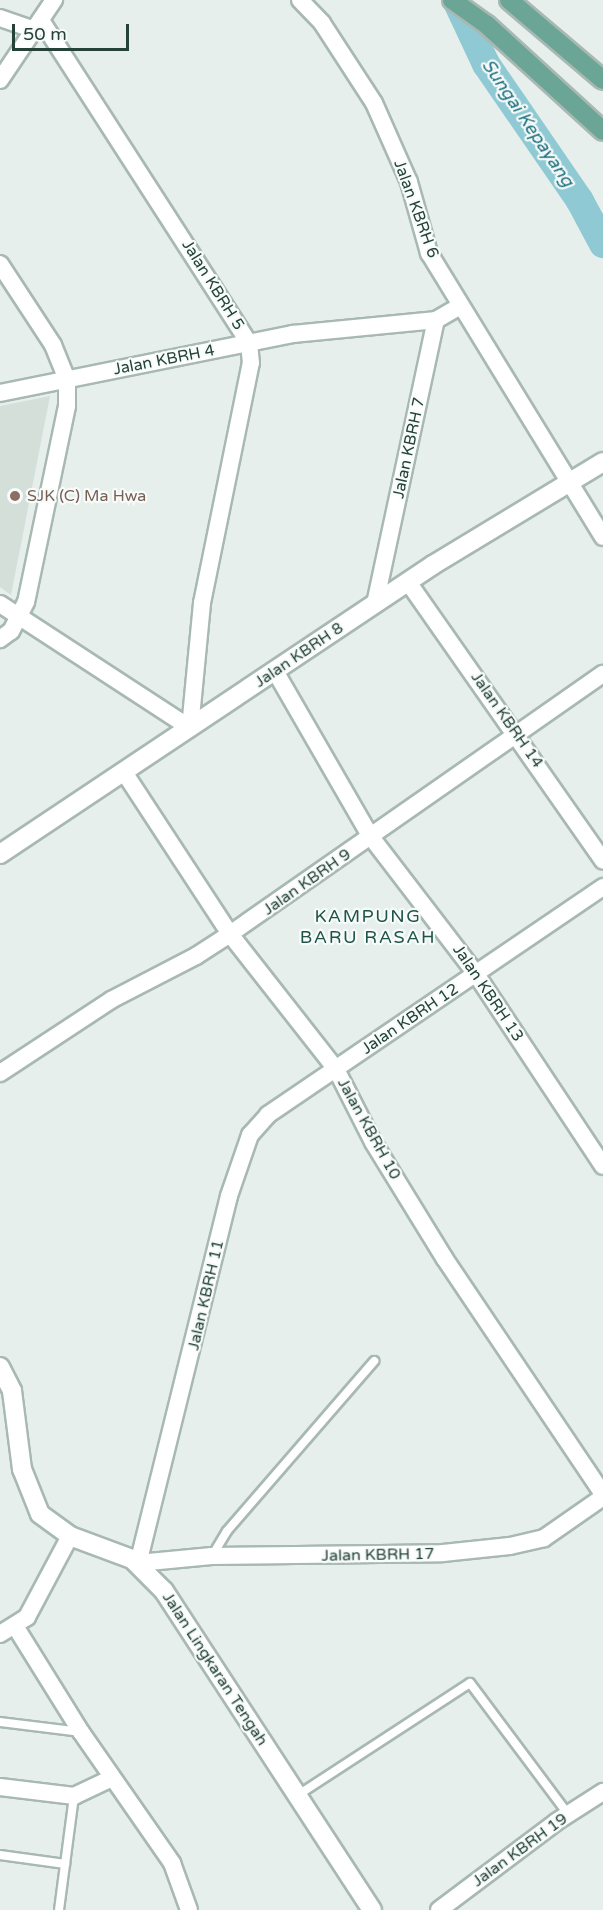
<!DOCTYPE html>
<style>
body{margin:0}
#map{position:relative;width:603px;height:1910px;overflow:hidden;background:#e6efeb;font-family:"Varela Round",sans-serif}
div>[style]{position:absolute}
.built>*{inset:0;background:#d4dfda}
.river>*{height:28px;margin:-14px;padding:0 14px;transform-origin:14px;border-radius:14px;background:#8ec9d4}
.roads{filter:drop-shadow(2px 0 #a8b8b2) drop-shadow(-2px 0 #a8b8b2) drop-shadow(0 2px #a8b8b2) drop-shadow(0 -2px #a8b8b2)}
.service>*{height:8px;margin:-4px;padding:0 4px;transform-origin:4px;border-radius:4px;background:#fff}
.minor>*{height:16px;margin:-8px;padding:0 8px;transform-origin:8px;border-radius:8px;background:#fff}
.tertiary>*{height:18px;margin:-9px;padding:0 9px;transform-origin:9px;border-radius:9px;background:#fff}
.primary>*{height:18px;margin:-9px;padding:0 9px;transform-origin:9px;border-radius:9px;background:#6aa596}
.dots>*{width:16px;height:16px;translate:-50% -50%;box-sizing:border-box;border:3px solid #f7fbf9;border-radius:50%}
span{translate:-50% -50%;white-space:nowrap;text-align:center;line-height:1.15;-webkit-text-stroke:4.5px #f7fbf9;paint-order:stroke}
.street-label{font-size:16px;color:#24423a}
.education-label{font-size:16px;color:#785e54}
.left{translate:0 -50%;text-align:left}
.water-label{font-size:18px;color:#1c6f80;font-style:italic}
.neighbourhood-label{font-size:18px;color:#1f5548;letter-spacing:1.5px}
.scale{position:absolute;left:12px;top:24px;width:117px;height:27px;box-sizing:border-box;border:3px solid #24423a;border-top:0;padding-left:8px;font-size:18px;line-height:21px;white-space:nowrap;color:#24423a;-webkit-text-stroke:4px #f7fbf9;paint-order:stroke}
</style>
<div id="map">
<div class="built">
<div style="clip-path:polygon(50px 396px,11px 595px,0 587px,0 406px)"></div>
</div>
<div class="river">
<div style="left:456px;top:0;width:71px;rotate:64.9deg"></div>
<div style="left:486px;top:64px;width:166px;rotate:55.5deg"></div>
<div style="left:580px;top:201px;width:49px;rotate:61.9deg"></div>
</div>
<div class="roads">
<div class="service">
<div style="left:212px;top:1556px;width:29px;rotate:-59deg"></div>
<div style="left:227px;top:1531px;width:225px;rotate:-49.1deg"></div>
<div style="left:0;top:1722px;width:82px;rotate:7deg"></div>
<div style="left:298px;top:1795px;width:205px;rotate:-33.1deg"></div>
<div style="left:470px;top:1683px;width:164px;rotate:53.2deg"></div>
<div style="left:0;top:1855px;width:66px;rotate:7.9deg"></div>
<div style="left:59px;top:1910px;width:115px;rotate:-82.5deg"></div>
</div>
<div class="minor">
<div style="left:300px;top:0;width:32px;rotate:46deg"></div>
<div style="left:322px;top:23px;width:95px;rotate:57deg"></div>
<div style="left:374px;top:103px;width:86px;rotate:66.1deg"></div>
<div style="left:409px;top:182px;width:74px;rotate:74.3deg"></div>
<div style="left:429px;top:253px;width:333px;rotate:58.5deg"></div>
<div style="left:0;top:18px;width:36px;rotate:19deg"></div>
<div style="left:0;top:80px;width:97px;rotate:-56deg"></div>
<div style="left:0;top:264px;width:97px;rotate:56.8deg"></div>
<div style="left:53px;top:345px;width:38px;rotate:68deg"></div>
<div style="left:67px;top:380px;width:26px;rotate:90deg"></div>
<div style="left:67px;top:406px;width:200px;rotate:101.8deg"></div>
<div style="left:26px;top:602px;width:33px;rotate:117deg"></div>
<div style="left:11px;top:631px;width:14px;rotate:144deg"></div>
<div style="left:0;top:393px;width:299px;rotate:-11.4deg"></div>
<div style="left:293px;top:334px;width:144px;rotate:-5.6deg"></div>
<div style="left:408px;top:582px;width:340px;rotate:55deg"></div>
<div style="left:0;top:604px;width:227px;rotate:33.1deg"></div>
<div style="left:190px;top:728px;width:126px;rotate:-84.5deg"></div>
<div style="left:202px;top:603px;width:245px;rotate:-78.5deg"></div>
<div style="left:251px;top:363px;width:20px;rotate:-96deg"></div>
<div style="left:249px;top:343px;width:384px;rotate:-122.8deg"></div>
<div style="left:375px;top:604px;width:290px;rotate:-77.9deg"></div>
<div style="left:436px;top:320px;width:28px;rotate:-30deg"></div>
<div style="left:275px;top:671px;width:192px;rotate:60deg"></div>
<div style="left:371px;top:837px;width:173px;rotate:52.5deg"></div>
<div style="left:476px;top:974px;width:230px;rotate:56.5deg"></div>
<div style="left:124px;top:772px;width:194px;rotate:56.8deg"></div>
<div style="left:230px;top:934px;width:172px;rotate:51.9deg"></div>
<div style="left:336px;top:1069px;width:82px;rotate:63.1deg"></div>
<div style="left:373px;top:1142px;width:137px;rotate:58.4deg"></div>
<div style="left:445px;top:1259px;width:283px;rotate:56.1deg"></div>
<div style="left:603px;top:887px;width:405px;rotate:145.8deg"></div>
<div style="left:268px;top:1115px;width:27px;rotate:132deg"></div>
<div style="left:250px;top:1135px;width:65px;rotate:109deg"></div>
<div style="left:229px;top:1196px;width:378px;rotate:103.9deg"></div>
<div style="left:138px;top:1563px;width:74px;rotate:-5.4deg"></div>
<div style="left:212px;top:1556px;width:231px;rotate:-0.7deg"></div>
<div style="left:443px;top:1553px;width:67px;rotate:-6deg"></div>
<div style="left:510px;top:1546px;width:35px;rotate:-13deg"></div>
<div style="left:544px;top:1538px;width:72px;rotate:-34.8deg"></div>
<div style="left:0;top:1073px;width:133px;rotate:-33.3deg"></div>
<div style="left:111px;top:1000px;width:96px;rotate:-27.4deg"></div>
<div style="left:196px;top:956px;width:40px;rotate:-32.9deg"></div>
<div style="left:230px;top:934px;width:455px;rotate:-34.9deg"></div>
<div style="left:15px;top:1626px;width:125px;rotate:58.1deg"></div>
<div style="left:81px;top:1732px;width:160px;rotate:55.2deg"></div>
<div style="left:172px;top:1863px;width:50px;rotate:70.1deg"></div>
<div style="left:0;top:1634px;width:32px;rotate:-32deg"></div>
<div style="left:27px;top:1617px;width:92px;rotate:-62deg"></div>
<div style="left:0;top:1787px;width:75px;rotate:6.9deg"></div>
<div style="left:74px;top:1796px;width:42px;rotate:-25.3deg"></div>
<div style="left:439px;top:1910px;width:146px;rotate:-36.9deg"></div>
<div style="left:556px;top:1822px;width:56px;rotate:-32.6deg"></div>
</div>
<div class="tertiary">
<div style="left:0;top:854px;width:521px;rotate:-33.72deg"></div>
<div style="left:433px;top:565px;width:199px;rotate:-31.2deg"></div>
<div style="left:0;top:1367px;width:27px;rotate:63deg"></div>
<div style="left:12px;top:1391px;width:79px;rotate:82.7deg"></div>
<div style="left:22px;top:1469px;width:48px;rotate:68.2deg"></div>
<div style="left:40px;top:1514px;width:37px;rotate:36deg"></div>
<div style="left:70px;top:1536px;width:66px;rotate:20.4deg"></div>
<div style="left:132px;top:1559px;width:45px;rotate:45deg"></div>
<div style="left:164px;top:1591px;width:381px;rotate:56.9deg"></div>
</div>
<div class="primary">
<div style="left:452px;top:0;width:43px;rotate:35.5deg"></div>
<div style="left:487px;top:25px;width:157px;rotate:42.4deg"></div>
<div style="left:509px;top:0;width:123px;rotate:40.4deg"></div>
</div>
</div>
<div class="dots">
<div style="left:15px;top:496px;background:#8d6e63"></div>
</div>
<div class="street-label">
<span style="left:416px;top:209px;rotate:70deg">Jalan KBRH 6</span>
<span style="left:213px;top:285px;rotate:58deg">Jalan KBRH 5</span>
<span style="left:164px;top:360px;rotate:-11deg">Jalan KBRH 4</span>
<span style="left:409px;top:448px;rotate:-78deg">Jalan KBRH 7</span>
<span style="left:299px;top:655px;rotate:-34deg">Jalan KBRH 8</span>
<span style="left:507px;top:720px;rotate:55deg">Jalan KBRH 14</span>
<span style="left:307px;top:882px;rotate:-35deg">Jalan KBRH 9</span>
<span style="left:488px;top:993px;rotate:56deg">Jalan KBRH 13</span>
<span style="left:410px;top:1019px;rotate:-34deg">Jalan KBRH 12</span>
<span style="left:369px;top:1129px;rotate:61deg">Jalan KBRH 10</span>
<span style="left:206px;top:1295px;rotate:-77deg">Jalan KBRH 11</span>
<span style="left:378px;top:1555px;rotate:-1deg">Jalan KBRH 17</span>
<span style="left:215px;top:1669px;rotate:57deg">Jalan Lingkaran Tengah</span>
<span style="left:520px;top:1850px;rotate:-36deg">Jalan KBRH 19</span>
</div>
<div class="education-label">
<span class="left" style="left:27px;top:496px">SJK (C) Ma Hwa</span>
</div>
<div class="water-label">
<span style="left:528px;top:123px;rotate:56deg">Sungai Kepayang</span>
</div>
<div class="neighbourhood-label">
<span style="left:368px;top:927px">KAMPUNG<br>BARU RASAH</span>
</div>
<div class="scale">50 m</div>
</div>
